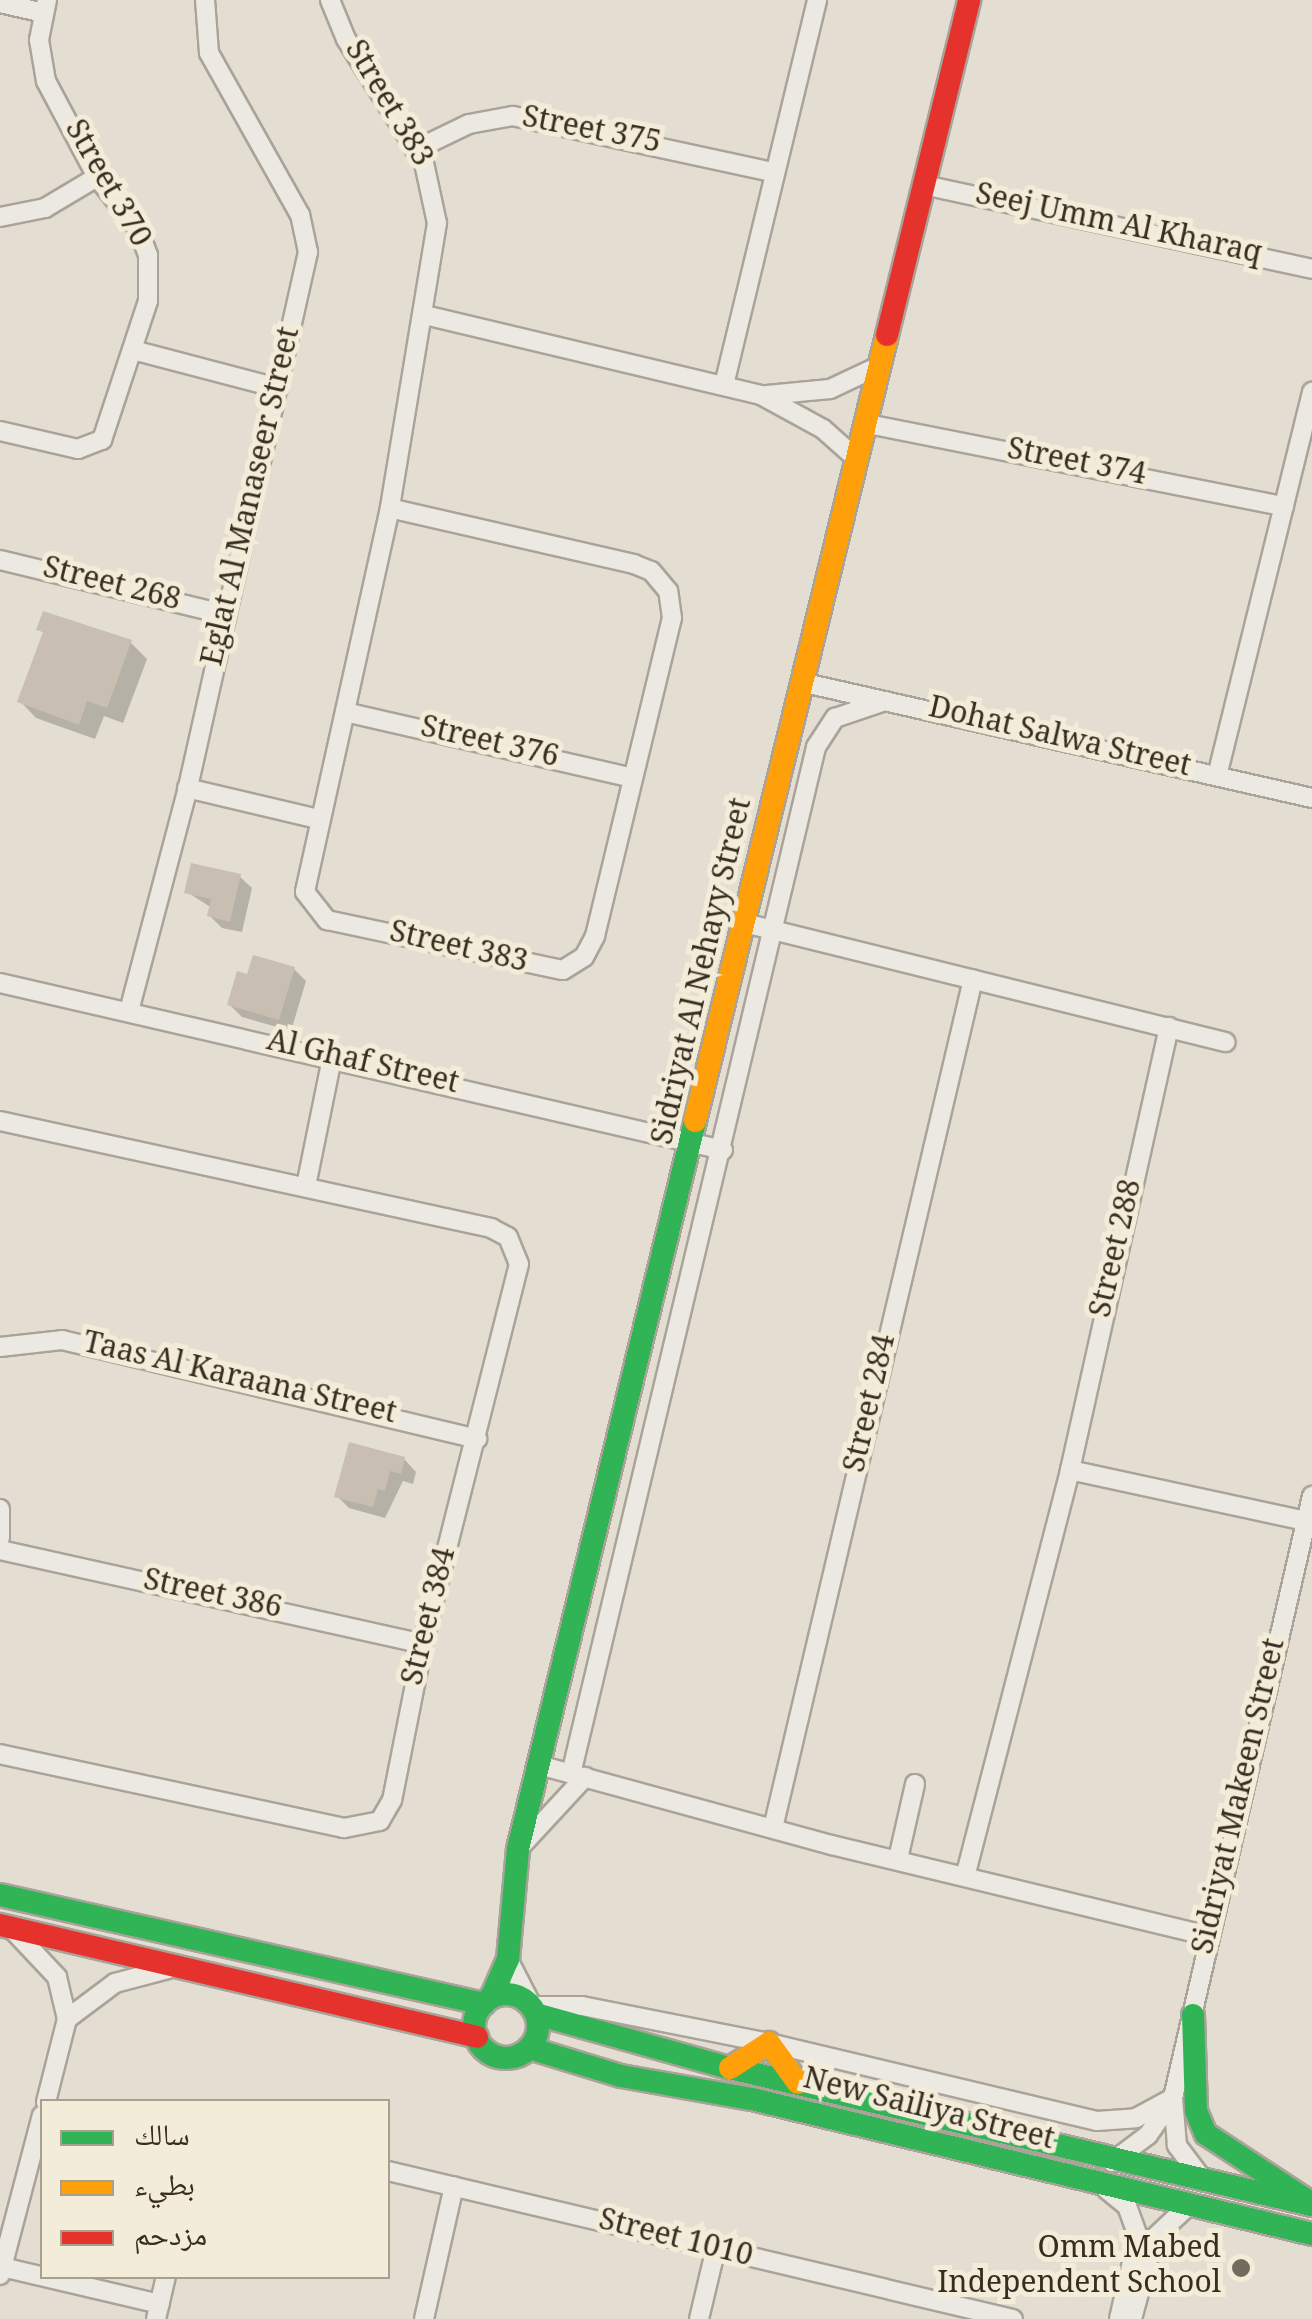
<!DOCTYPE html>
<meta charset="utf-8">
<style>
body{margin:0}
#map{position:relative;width:1312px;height:2319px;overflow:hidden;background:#e3ded1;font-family:Georgia,"Noto Naskh Arabic",serif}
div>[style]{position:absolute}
.shadow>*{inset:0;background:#0003}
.building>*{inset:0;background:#c8beb2}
.roads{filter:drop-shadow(2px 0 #a9a399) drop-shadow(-2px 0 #a9a399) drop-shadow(0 2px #a9a399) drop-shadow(0 -2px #a9a399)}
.street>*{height:18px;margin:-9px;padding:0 9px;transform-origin:9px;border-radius:9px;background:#ece9e2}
.fast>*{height:22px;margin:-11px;padding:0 11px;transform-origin:11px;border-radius:11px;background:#30b455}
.fast>.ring{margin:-11px;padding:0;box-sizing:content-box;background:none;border:22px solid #30b455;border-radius:50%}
.slow>*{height:22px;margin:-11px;padding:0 11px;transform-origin:11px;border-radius:11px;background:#ff9f0a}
.jam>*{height:22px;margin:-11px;padding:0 11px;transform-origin:11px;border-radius:11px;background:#e5322d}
.dots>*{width:28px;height:28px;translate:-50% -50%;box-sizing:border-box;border:5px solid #f3ecd8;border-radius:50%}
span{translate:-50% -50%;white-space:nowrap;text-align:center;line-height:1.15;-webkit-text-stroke:10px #f3ecd8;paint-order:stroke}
.street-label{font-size:30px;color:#382d21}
.poi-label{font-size:30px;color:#382d21}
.right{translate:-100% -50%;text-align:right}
.legend{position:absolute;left:40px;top:2099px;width:350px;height:180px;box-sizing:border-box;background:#f3ecd8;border:2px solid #a8a08f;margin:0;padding:12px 18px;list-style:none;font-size:30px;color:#382d21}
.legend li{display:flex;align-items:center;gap:20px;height:50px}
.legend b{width:50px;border:2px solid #a8a08f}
</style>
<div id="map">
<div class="shadow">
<div style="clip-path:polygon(39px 629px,130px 642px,147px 659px,123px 723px,104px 716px,95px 739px,36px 718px,20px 701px,45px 634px)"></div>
<div style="clip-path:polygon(239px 876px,252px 888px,242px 932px,222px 928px,210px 916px,212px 908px,187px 892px)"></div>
<div style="clip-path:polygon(294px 969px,306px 981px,291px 1031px,242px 1017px,230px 1005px,249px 977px)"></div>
<div style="clip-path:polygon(404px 1459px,416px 1472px,413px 1484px,403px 1481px,385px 1518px,349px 1508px,337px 1496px)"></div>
</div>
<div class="building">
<div style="clip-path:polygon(43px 611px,132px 640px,107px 708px,87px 701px,79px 725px,17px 702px,43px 632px,36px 630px)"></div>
<div style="clip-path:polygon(191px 863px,241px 874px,230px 922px,207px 916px,211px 899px,184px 893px)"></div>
<div style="clip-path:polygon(253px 955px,295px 967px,279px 1020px,227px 1005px,237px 971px,247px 974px)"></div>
<div style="clip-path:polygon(349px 1442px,405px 1457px,401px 1474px,390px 1471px,385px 1491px,378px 1489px,373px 1507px,334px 1497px)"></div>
</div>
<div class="roads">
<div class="street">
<div style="left:330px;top:0;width:42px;rotate:67.7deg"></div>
<div style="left:346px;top:39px;width:146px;rotate:57.8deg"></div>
<div style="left:424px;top:163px;width:61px;rotate:77.8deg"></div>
<div style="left:437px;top:223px;width:289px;rotate:99.4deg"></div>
<div style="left:390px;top:508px;width:393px;rotate:102.5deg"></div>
<div style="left:305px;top:892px;width:36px;rotate:52deg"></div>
<div style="left:327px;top:920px;width:241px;rotate:12deg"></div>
<div style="left:563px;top:970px;width:25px;rotate:-32deg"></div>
<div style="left:584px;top:957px;width:24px;rotate:-62deg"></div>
<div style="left:595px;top:936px;width:327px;rotate:-76.4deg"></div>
<div style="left:672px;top:618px;width:27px;rotate:-98deg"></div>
<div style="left:668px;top:591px;width:26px;rotate:-130deg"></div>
<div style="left:651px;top:571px;width:18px;rotate:-158deg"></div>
<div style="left:634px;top:564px;width:250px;rotate:-167.1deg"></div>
<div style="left:0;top:3px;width:45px;rotate:12.8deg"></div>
<div style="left:415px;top:150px;width:60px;rotate:-25.7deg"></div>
<div style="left:469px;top:124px;width:45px;rotate:-10.3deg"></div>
<div style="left:513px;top:116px;width:265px;rotate:12.2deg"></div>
<div style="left:924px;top:185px;width:397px;rotate:12.2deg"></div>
<div style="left:0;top:217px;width:46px;rotate:-11.3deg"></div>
<div style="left:45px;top:208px;width:61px;rotate:-30.8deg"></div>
<div style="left:425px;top:315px;width:345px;rotate:13.4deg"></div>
<div style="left:761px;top:395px;width:71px;rotate:28.7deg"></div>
<div style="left:823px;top:429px;width:47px;rotate:41.5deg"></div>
<div style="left:133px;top:350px;width:150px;rotate:14.7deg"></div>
<div style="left:724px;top:385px;width:396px;rotate:-76.4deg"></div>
<div style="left:767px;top:395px;width:63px;rotate:-5.4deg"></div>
<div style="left:830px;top:389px;width:56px;rotate:-25.2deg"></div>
<div style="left:868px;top:424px;width:424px;rotate:11.2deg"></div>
<div style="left:0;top:431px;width:80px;rotate:13deg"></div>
<div style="left:78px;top:449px;width:26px;rotate:-21deg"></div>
<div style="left:102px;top:440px;width:146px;rotate:-71.7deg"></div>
<div style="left:148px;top:301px;width:46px;rotate:-90deg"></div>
<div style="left:148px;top:255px;width:28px;rotate:-111deg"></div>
<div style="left:138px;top:229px;width:66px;rotate:-128.3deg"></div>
<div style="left:97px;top:177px;width:109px;rotate:-118deg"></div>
<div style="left:46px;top:81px;width:42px;rotate:-99.7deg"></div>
<div style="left:39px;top:40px;width:41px;rotate:-78.7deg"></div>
<div style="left:0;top:560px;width:229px;rotate:13.6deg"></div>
<div style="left:805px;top:683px;width:520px;rotate:12.78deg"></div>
<div style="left:345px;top:712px;width:295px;rotate:12.9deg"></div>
<div style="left:1217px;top:776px;width:396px;rotate:-76.1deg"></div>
<div style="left:187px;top:788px;width:135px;rotate:13.3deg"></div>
<div style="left:748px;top:924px;width:492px;rotate:13.9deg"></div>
<div style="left:0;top:983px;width:742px;rotate:13.01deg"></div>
<div style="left:129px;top:1011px;width:222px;rotate:-75.2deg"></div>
<div style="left:186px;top:796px;width:558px;rotate:-77.36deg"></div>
<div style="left:308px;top:252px;width:38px;rotate:-102deg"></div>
<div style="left:300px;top:215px;width:186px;rotate:-119.3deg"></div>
<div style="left:209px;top:53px;width:53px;rotate:-94.3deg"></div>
<div style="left:0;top:1121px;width:503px;rotate:12.29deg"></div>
<div style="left:491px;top:1228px;width:19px;rotate:28deg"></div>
<div style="left:508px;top:1237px;width:29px;rotate:68deg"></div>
<div style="left:519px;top:1264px;width:392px;rotate:104.2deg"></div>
<div style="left:423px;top:1644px;width:159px;rotate:101.2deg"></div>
<div style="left:392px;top:1800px;width:24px;rotate:120deg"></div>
<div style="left:380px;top:1821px;width:37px;rotate:169deg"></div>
<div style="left:344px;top:1828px;width:352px;rotate:-167.9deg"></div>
<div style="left:306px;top:1186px;width:131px;rotate:-78.5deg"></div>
<div style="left:0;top:1347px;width:62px;rotate:-6.4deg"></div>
<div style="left:62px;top:1340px;width:427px;rotate:13.4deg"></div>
<div style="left:1070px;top:1470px;width:241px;rotate:12.2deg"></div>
<div style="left:0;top:1509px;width:29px;rotate:90deg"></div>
<div style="left:0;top:1550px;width:433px;rotate:12.5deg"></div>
<div style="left:539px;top:1765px;width:304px;rotate:15.3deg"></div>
<div style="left:832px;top:1845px;width:388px;rotate:13.6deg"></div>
<div style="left:571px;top:1774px;width:1056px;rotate:-76.58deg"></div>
<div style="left:816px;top:747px;width:35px;rotate:-57deg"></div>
<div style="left:835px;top:718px;width:53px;rotate:-18.8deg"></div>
<div style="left:773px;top:1828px;width:872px;rotate:-76.74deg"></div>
<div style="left:522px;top:1845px;width:93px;rotate:-47.2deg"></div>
<div style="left:898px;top:1859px;width:77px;rotate:-77.2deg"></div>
<div style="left:966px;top:1873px;width:416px;rotate:-75.5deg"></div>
<div style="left:1070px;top:1470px;width:454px;rotate:-77.4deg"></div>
<div style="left:12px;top:1929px;width:66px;rotate:46.8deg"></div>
<div style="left:57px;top:1977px;width:43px;rotate:76.6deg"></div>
<div style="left:67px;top:2019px;width:86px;rotate:104.2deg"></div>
<div style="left:508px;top:1959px;width:53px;rotate:62.9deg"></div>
<div style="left:532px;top:2006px;width:50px"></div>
<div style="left:582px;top:2006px;width:191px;rotate:11.2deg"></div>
<div style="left:769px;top:2043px;width:337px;rotate:13.4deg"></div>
<div style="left:1097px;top:2121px;width:39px;rotate:-4deg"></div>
<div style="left:1136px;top:2118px;width:42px;rotate:-28.4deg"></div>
<div style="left:67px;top:2019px;width:60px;rotate:-36.9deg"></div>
<div style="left:115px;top:1983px;width:55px;rotate:-14.8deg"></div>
<div style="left:1112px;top:2162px;width:45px;rotate:-36.9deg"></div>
<div style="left:1148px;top:2135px;width:39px;rotate:-55deg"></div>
<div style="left:388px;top:2171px;width:642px;rotate:13.32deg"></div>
<div style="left:1200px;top:2176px;width:39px;rotate:-127deg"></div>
<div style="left:1177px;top:2145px;width:47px;rotate:-94.9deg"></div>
<div style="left:1173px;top:2098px;width:618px;rotate:-77deg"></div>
<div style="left:1106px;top:2189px;width:27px;rotate:39deg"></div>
<div style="left:1127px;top:2206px;width:32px;rotate:70deg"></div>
<div style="left:1138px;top:2236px;width:85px;rotate:102.9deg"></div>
<div style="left:2px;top:2267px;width:162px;rotate:13.2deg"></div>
<div style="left:0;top:2275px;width:165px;rotate:-75.3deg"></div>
<div style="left:156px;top:2319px;width:44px;rotate:-76.9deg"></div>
<div style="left:424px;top:2319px;width:136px;rotate:-77.3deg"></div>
<div style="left:699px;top:2319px;width:69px;rotate:-76.6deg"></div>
<div style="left:1132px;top:2319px;width:84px;rotate:-74.8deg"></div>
<div style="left:1154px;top:2238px;width:48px;rotate:-43.3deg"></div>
</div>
<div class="fast">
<div style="left:0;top:1895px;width:496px;rotate:12.7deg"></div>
<div class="ring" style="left:474px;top:1994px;width:42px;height:42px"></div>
<div style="left:491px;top:1998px;width:43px;rotate:-66.4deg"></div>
<div style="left:508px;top:1959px;width:110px;rotate:-84.8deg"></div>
<div style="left:518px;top:1849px;width:749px;rotate:-76.33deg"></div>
<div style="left:536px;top:2014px;width:201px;rotate:15.6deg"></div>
<div style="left:730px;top:2068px;width:598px;rotate:13.25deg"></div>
<div style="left:1193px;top:2015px;width:96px;rotate:88.2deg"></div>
<div style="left:1196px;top:2111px;width:25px;rotate:67deg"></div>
<div style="left:1206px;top:2134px;width:126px;rotate:33.3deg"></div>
<div style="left:529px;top:2048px;width:96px;rotate:16.9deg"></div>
<div style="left:621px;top:2076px;width:133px;rotate:10deg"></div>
<div style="left:752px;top:2099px;width:576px;rotate:13.55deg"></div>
</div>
<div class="slow">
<div style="left:695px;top:1121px;width:809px;rotate:-76.27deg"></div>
<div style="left:730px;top:2068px;width:46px;rotate:-32.7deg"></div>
<div style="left:769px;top:2043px;width:49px;rotate:54.1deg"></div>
</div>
<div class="jam">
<div style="left:887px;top:335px;width:345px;rotate:-76.2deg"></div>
<div style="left:0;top:1925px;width:490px;rotate:13.2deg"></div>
</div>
</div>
<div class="dots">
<div style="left:1241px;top:2268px;background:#746b5f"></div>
</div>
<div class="street-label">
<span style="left:386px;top:105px;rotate:59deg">Street 383</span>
<span style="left:591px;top:133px;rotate:11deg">Street 375</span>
<span style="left:105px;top:185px;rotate:60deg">Street 370</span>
<span style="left:1118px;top:227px;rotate:12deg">Seej Umm Al Kharaq</span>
<span style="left:1076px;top:465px;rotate:11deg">Street 374</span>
<span style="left:254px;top:497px;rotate:-77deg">Eglat Al Manaseer Street</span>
<span style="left:111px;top:587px;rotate:14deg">Street 268</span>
<span style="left:1059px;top:740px;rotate:13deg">Dohat Salwa Street</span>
<span style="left:489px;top:745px;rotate:13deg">Street 376</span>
<span style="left:458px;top:950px;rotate:13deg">Street 383</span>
<span style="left:705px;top:972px;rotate:-77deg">Sidriyat Al Nehayy Street</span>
<span style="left:362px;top:1065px;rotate:13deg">Al Ghaf Street</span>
<span style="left:1119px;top:1249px;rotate:-77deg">Street 288</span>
<span style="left:239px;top:1381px;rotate:13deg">Taas Al Karaana Street</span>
<span style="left:873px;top:1404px;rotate:-77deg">Street 284</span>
<span style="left:212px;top:1597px;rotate:12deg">Street 386</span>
<span style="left:432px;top:1617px;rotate:-76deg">Street 384</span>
<span style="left:1242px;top:1797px;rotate:-77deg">Sidriyat Makeen Street</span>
<span style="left:928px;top:2112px;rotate:14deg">New Sailiya Street</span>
<span style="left:675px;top:2241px;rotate:14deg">Street 1010</span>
</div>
<div class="poi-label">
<span class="right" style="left:1221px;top:2268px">Omm Mabed<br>Independent School</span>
</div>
<ul class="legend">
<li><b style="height:12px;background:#30b455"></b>سالك</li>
<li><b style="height:12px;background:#ff9f0a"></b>بطيء</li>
<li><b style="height:12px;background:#e5322d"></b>مزدحم</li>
</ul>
</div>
